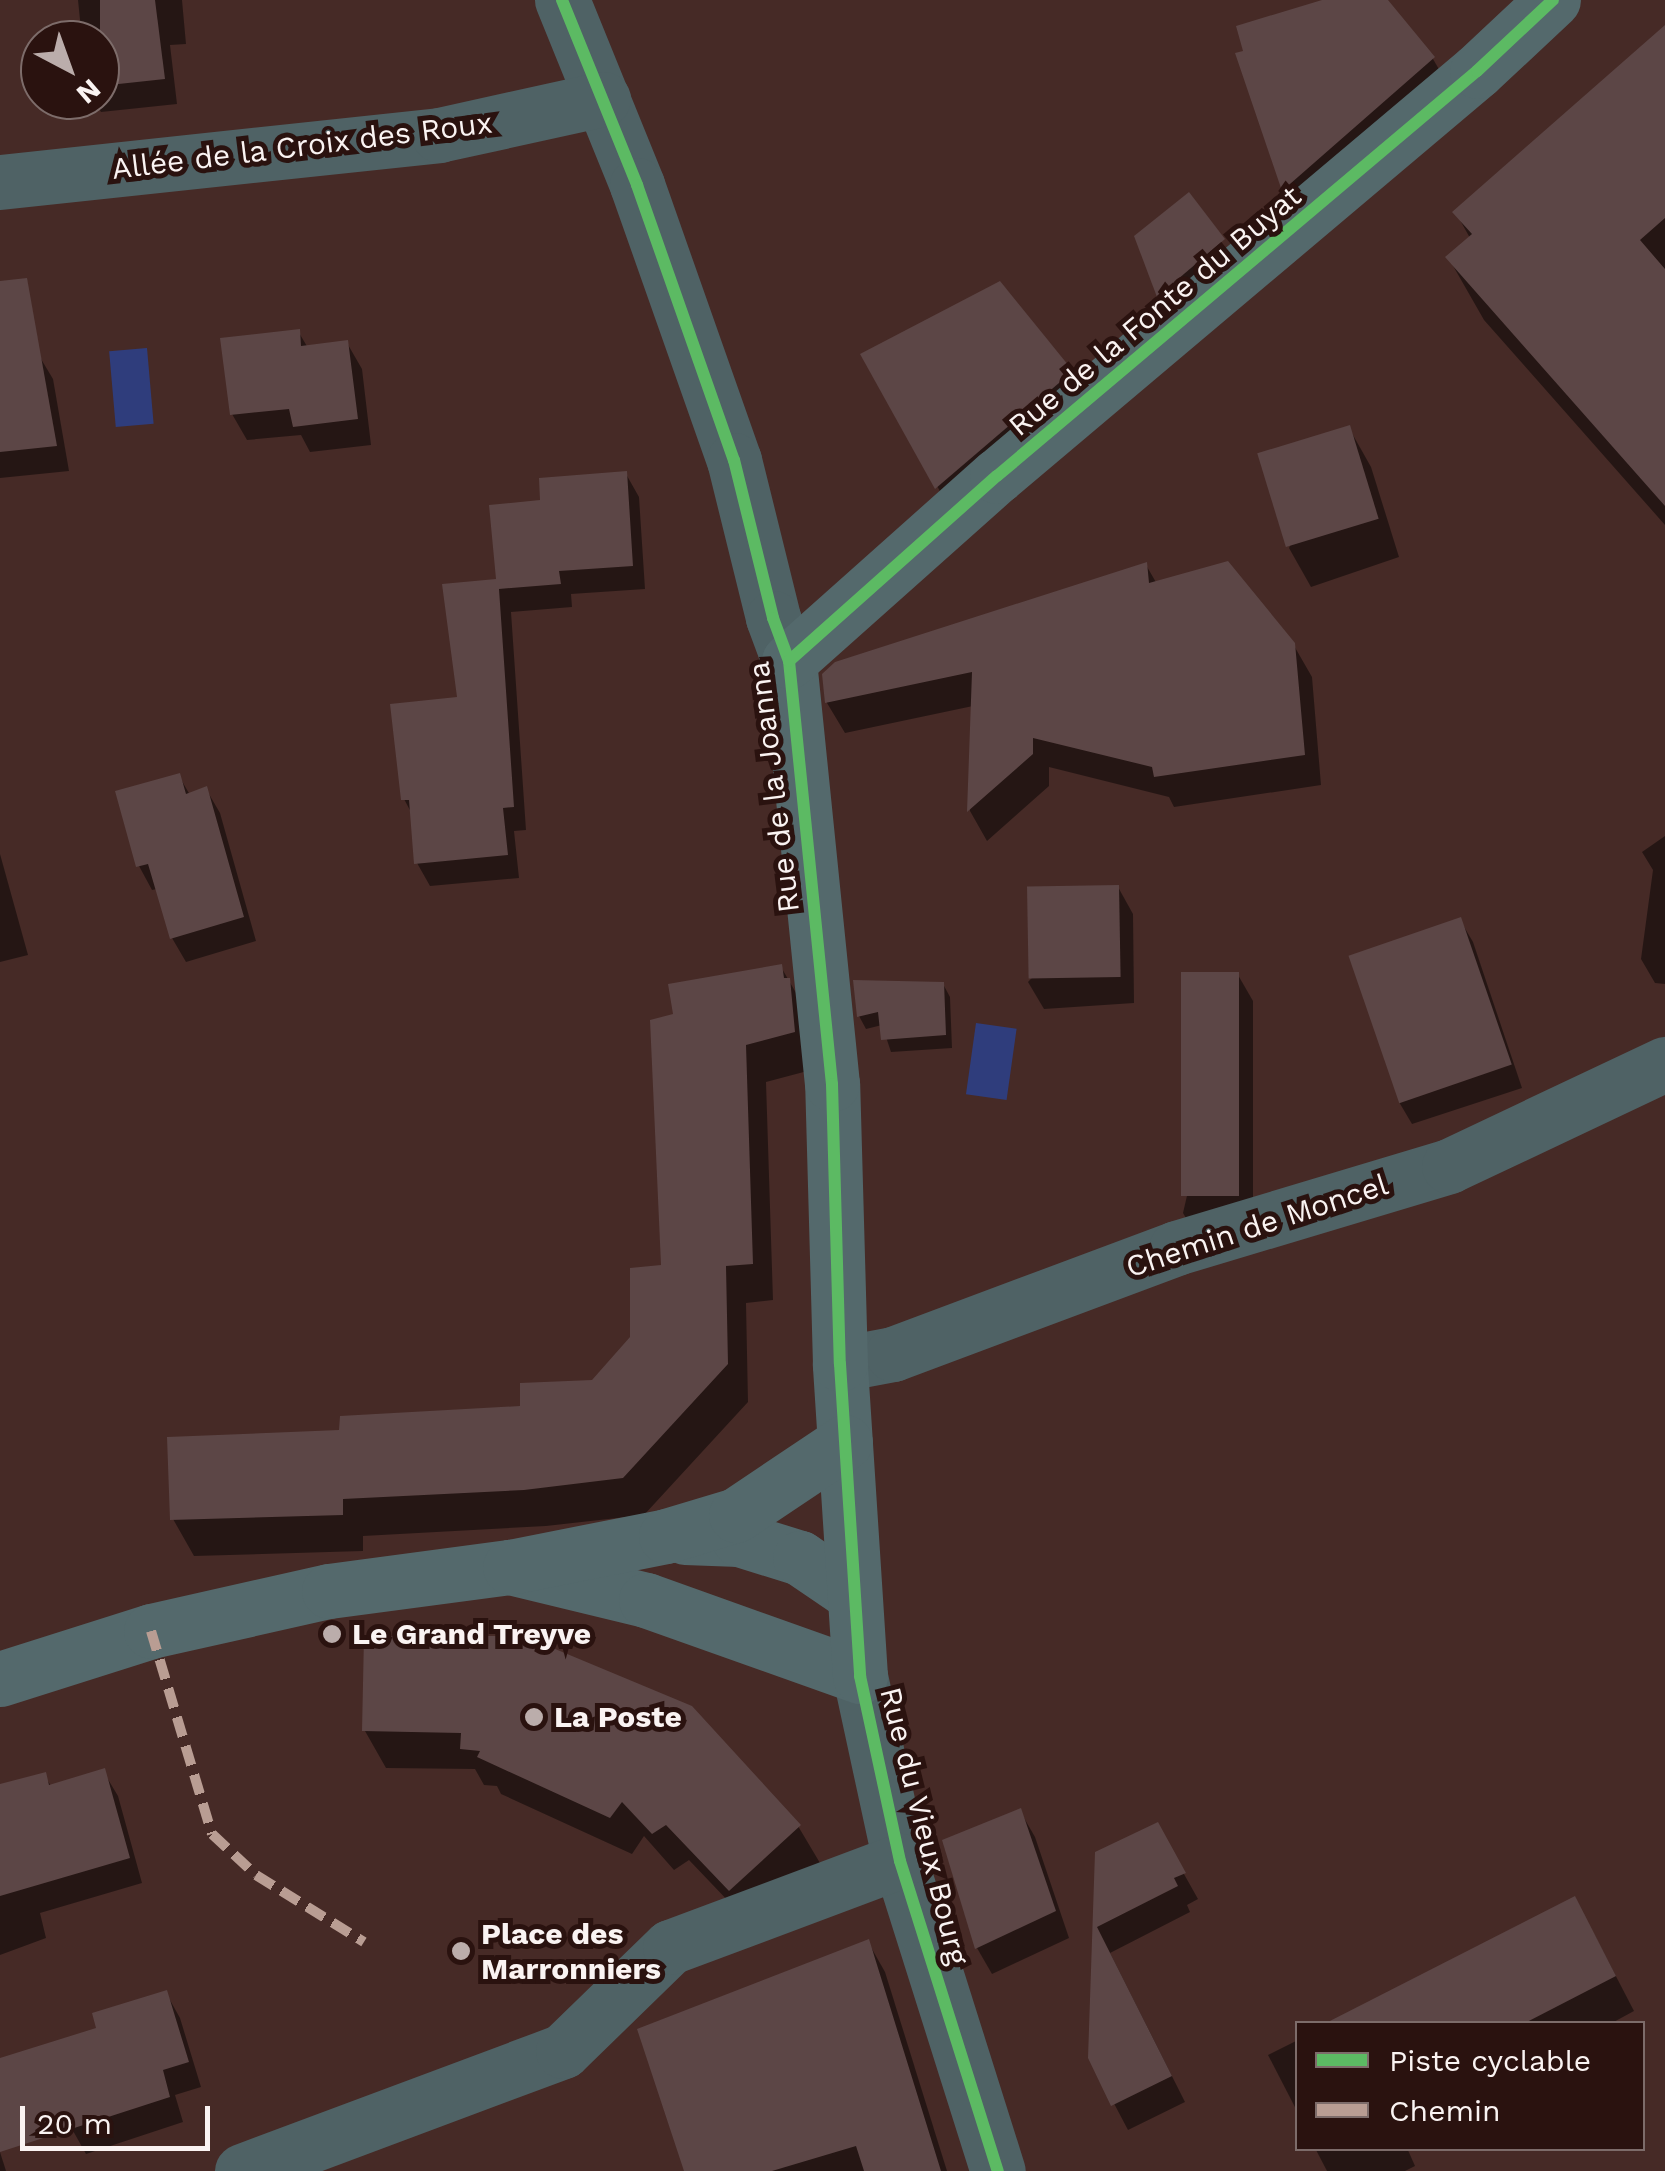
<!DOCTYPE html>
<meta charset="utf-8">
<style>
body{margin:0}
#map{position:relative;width:1665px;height:2171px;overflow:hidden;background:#462a26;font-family:"Work Sans",sans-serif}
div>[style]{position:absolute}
.water>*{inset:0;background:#2f3d7c;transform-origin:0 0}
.shadow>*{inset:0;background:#0007}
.building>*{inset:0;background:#5c4646;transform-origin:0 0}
.street>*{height:55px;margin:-27.5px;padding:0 27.5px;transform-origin:27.5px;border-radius:27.5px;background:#4f6265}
.secondary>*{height:55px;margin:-27.5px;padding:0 27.5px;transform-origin:27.5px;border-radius:27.5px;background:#54696c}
.quiet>*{height:10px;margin-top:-5px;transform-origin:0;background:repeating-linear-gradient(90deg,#b99d93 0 20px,transparent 0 30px)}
.cycleway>*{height:12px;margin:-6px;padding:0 6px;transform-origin:6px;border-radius:6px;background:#5cba63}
.dots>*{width:28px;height:28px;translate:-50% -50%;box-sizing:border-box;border:5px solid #2a120f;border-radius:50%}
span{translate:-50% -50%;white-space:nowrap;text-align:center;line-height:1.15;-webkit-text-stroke:10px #2a120f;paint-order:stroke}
.street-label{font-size:30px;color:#faf3f2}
.poi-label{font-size:30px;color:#faf3f2;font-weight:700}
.left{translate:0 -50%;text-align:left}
.legend{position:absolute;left:1295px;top:2021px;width:350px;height:130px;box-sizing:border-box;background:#2a120f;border:2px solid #7d6c6a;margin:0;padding:12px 18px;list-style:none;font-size:30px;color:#faf3f2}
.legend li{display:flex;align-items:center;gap:20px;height:50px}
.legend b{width:50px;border:2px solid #7d6c6a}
.north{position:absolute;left:20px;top:20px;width:100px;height:100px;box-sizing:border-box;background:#2a120f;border:2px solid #7d6c6a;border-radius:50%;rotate:139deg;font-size:28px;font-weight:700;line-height:40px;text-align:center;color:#faf3f2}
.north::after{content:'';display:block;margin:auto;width:35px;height:45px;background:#bbadab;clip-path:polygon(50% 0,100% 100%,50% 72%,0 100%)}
.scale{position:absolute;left:20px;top:2106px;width:190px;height:45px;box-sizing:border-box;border:5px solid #faf3f2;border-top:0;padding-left:12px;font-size:30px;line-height:35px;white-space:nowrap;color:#faf3f2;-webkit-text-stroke:8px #2a120f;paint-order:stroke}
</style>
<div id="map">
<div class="water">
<div style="left:147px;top:348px;width:76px;height:38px;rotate:85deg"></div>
<div style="left:976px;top:1023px;width:41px;height:72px;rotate:8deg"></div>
</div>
<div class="shadow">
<div style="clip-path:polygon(78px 0,182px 0,186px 44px,170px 45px,177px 104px,101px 112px,94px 100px,100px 100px,100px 40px,82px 40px)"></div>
<div style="clip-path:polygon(1331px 0,1384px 0,1433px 59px,1451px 90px,1302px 220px,1284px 190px,1239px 55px)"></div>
<div style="clip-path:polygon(1665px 39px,1665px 525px,1484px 320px,1448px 257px,1470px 238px,1456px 213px)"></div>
<div style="clip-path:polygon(1188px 196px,1237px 264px,1173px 319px,1137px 237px)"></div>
<div style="clip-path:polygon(298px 331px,308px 348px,347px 343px,362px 369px,371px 445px,310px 452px,301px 435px,247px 440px,232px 414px)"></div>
<div style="clip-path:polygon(38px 354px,53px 379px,69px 471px,0 478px,0 357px)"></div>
<div style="clip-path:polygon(864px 355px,1071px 372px,1084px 396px,951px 511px)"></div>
<div style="clip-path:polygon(1349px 428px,1371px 467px,1399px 557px,1311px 587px,1289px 548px)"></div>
<div style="clip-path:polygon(626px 474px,639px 497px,645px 589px,571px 594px,572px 607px,511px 612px,526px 830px,514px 831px,519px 878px,430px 886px,417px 863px,412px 814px,404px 799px,460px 700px,499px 582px,543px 502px)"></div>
<div style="clip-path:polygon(1146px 565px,1157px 584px,1293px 644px,1312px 677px,1321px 785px,1174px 807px,1169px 797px,1049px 767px,1049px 786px,987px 841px,970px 811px,973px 706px,845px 733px,827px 703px,824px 675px)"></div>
<div style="clip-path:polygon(179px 776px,190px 795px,206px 789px,220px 813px,256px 941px,186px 962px,172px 938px,157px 889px,152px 890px,139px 866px)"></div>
<div style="clip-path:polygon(1665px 836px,1665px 984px,1655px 983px,1641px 959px,1653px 870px,1642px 852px)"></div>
<div style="clip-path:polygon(0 854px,28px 955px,0 962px)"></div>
<div style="clip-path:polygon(1118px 887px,1133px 914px,1134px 1003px,1044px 1009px,1028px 982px)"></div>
<div style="clip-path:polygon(1460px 920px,1473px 942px,1522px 1088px,1412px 1124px,1399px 1102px)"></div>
<div style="clip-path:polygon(781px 967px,810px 1017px,815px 1069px,766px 1082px,773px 1300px,746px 1303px,748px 1402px,644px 1515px,546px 1526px,363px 1536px,363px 1551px,194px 1556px,173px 1519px,342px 1433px,523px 1408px,593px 1383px,633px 1338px,664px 1267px,676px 1016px)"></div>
<div style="clip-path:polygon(1238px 975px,1253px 1001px,1253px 1223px,1198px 1239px,1183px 1213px)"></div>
<div style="clip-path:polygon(943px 984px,950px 997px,952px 1048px,891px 1052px,882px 1025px,866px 1029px,859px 1016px)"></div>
<div style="clip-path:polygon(366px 1638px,798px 1826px,820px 1863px,752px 1926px,689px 1860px,674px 1870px,644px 1836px,632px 1854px,501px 1794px,497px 1786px,484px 1785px,475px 1769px,386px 1768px,365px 1731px)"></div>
<div style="clip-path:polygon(103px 1771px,118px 1796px,142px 1883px,40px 1913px,46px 1938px,0 1955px,0 1787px,44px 1775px,51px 1786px)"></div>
<div style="clip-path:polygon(1020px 1811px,1035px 1837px,1069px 1938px,992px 1974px,977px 1948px,945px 1841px)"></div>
<div style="clip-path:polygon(1157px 1826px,1198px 1899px,1187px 1905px,1190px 1912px,1110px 1953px,1185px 2102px,1128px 2130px,1090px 2058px,1097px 1854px)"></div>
<div style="clip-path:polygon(1594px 1934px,1634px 2011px,1610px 2024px,1329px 2024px)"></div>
<div style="clip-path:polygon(868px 1942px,885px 1972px,947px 2171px,686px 2171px)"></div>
<div style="clip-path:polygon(166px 1993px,180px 2018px,201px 2087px,175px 2095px,183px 2122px,86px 2154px,72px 2129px,99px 2030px)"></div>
<div style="clip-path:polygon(1298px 2040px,1298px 2113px,1268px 2055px)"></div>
<div style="clip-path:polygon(1315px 2148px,1407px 2148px,1415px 2166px,1405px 2171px,1327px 2171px)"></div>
<div style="clip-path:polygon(0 2152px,6px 2171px,0 2171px)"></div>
</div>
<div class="building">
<div style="clip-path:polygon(100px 0,155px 0,165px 79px,100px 86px)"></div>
<div style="clip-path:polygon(1322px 0,1388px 0,1435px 57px,1282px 191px,1235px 53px,1243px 51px,1236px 26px)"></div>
<div style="clip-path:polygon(1665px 25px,1665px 218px,1640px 240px,1665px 269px,1665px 506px,1445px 257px,1472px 234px,1452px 212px)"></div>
<div style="clip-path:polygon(1189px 192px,1225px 239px,1157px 297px,1134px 236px)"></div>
<div style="clip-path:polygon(27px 278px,57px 446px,0 452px,0 281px)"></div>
<div style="clip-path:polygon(1000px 281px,1073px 371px,935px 489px,860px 354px)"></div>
<div style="clip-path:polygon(300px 329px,301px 346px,348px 340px,358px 419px,293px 427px,289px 409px,230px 415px,220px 338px)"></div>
<div style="left:1350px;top:425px;width:98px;height:97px;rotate:73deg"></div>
<div style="clip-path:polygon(627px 471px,633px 566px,559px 571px,561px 584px,499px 589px,514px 807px,503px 808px,508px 855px,414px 864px,409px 800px,401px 800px,390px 704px,457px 697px,442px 584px,496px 579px,489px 505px,540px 500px,539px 478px)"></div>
<div style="clip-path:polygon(1228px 561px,1295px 643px,1305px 755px,1154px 777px,1152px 767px,1033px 738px,1033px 754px,967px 812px,972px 672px,825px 703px,822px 674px,835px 662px,1147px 562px,1149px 583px)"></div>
<div style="clip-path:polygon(180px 773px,186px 794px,207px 786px,244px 917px,170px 939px,148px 864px,136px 867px,115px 791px)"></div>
<div style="left:1119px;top:885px;width:92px;height:92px;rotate:89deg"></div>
<div style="left:1461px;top:917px;width:156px;height:119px;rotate:71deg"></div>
<div style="clip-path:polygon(782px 964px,784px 978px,790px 978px,795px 1032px,746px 1045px,753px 1264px,726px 1266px,728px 1364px,623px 1478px,524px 1490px,343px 1499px,343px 1515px,170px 1520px,167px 1437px,339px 1430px,340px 1416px,520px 1406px,520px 1383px,592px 1380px,630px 1337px,630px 1268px,661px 1265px,650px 1020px,673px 1014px,668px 984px)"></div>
<div style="left:1239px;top:972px;width:224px;height:58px;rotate:90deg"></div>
<div style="clip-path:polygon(853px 980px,944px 982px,946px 1035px,881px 1040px,878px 1012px,857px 1017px)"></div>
<div style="clip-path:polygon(364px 1636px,524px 1636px,692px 1706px,801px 1825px,729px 1891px,666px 1825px,652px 1834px,622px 1802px,610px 1818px,477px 1757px,480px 1751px,460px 1749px,461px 1733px,362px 1731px)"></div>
<div style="clip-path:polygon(105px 1768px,130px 1858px,0 1896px,0 1784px,46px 1772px,49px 1785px)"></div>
<div style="clip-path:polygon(1021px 1808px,1056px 1911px,975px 1949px,942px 1840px)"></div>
<div style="clip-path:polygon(1158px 1822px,1186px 1873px,1174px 1878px,1178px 1886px,1097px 1927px,1172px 2076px,1111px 2106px,1088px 2058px,1095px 1852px)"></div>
<div style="clip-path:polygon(1575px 1896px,1616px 1976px,1523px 2024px,1324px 2024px)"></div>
<div style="clip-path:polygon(869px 1939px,941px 2171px,864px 2171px,856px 2146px,772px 2171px,684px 2171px,637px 2029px)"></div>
<div style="clip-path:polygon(167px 1990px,189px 2062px,163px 2070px,170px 2097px,0 2152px,0 2058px,96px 2028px,92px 2013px)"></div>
</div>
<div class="street">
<div style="left:562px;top:0;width:200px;rotate:67.9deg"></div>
<div style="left:637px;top:185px;width:292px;rotate:70.6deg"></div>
<div style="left:734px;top:460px;width:163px;rotate:76.1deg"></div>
<div style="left:773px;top:618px;width:46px;rotate:69.6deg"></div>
<div style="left:0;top:182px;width:442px;rotate:-6.1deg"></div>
<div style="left:439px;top:135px;width:168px;rotate:-12.4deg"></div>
<div style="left:840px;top:1364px;width:54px;rotate:-10.7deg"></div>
<div style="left:893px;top:1354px;width:302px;rotate:-20.5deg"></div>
<div style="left:1176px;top:1248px;width:285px;rotate:-16.7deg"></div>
<div style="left:1449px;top:1166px;width:239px;rotate:-25.3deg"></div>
<div style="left:860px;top:1676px;width:189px;rotate:77.8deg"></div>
<div style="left:900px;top:1861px;width:325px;rotate:72.5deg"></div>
<div style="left:242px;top:2171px;width:343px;rotate:-20.5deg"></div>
<div style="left:563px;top:2051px;width:149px;rotate:-44.2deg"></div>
<div style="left:670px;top:1947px;width:246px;rotate:-20.5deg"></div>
</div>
<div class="secondary">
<div style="left:685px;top:1537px;width:54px;rotate:2.1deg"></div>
<div style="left:739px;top:1539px;width:64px;rotate:17.3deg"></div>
<div style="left:800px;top:1558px;width:64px;rotate:34.2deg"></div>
<div style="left:510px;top:1567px;width:140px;rotate:13.6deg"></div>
<div style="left:646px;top:1600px;width:227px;rotate:19.6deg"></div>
<div style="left:860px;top:1676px;width:313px;rotate:-93.7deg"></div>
<div style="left:840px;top:1364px;width:280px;rotate:-91.6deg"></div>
<div style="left:832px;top:1084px;width:425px;rotate:-95.8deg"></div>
<div style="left:789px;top:661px;width:278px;rotate:-41.7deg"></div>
<div style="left:997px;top:476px;width:628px;rotate:-40.16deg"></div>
<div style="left:1477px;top:71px;width:104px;rotate:-43.1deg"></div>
<div style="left:0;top:1679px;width:158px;rotate:-17.6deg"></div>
<div style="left:151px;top:1631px;width:182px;rotate:-12.7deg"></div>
<div style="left:329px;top:1591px;width:183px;rotate:-7.6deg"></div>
<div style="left:510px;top:1567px;width:159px;rotate:-11.2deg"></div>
<div style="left:666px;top:1536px;width:73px;rotate:-16.7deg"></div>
<div style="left:736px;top:1515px;width:131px;rotate:-33.8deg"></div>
</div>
<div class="quiet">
<div style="left:151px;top:1631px;width:212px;rotate:73.3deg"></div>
<div style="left:212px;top:1834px;width:60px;rotate:43deg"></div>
<div style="left:256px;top:1875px;width:127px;rotate:31.8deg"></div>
</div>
<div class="cycleway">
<div style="left:562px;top:0;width:200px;rotate:67.9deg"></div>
<div style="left:637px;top:185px;width:292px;rotate:70.6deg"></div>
<div style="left:734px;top:460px;width:163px;rotate:76.1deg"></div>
<div style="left:773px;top:618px;width:46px;rotate:69.6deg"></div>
<div style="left:789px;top:661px;width:425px;rotate:84.2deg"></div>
<div style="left:832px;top:1084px;width:280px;rotate:88.4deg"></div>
<div style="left:840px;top:1364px;width:313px;rotate:86.3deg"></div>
<div style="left:860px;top:1676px;width:189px;rotate:77.8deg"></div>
<div style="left:900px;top:1861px;width:325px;rotate:72.5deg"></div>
<div style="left:789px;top:661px;width:278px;rotate:-41.7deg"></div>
<div style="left:997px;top:476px;width:628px;rotate:-40.16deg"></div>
<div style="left:1477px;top:71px;width:104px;rotate:-43.1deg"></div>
</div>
<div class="dots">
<div style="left:332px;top:1634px;background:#bbadab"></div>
<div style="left:534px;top:1717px;background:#bbadab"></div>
<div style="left:461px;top:1951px;background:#bbadab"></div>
</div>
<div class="street-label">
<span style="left:302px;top:146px;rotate:-7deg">Allée de la Croix des Roux</span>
<span style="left:1155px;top:311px;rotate:-40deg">Rue de la Fonte du Buyat</span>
<span style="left:774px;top:787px;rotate:-97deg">Rue de la Joanna</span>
<span style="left:1257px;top:1226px;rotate:-18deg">Chemin de Moncel</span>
<span style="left:924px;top:1826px;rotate:76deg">Rue du Vieux Bourg</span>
</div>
<div class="poi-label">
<span class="left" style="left:352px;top:1634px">Le Grand Treyve</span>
<span class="left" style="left:554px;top:1717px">La Poste</span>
<span class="left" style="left:481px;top:1951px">Place des<br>Marronniers</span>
</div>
<ul class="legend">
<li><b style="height:12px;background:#5cba63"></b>Piste cyclable</li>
<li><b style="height:12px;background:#b99d93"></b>Chemin</li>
</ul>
<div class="north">N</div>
<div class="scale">20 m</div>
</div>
